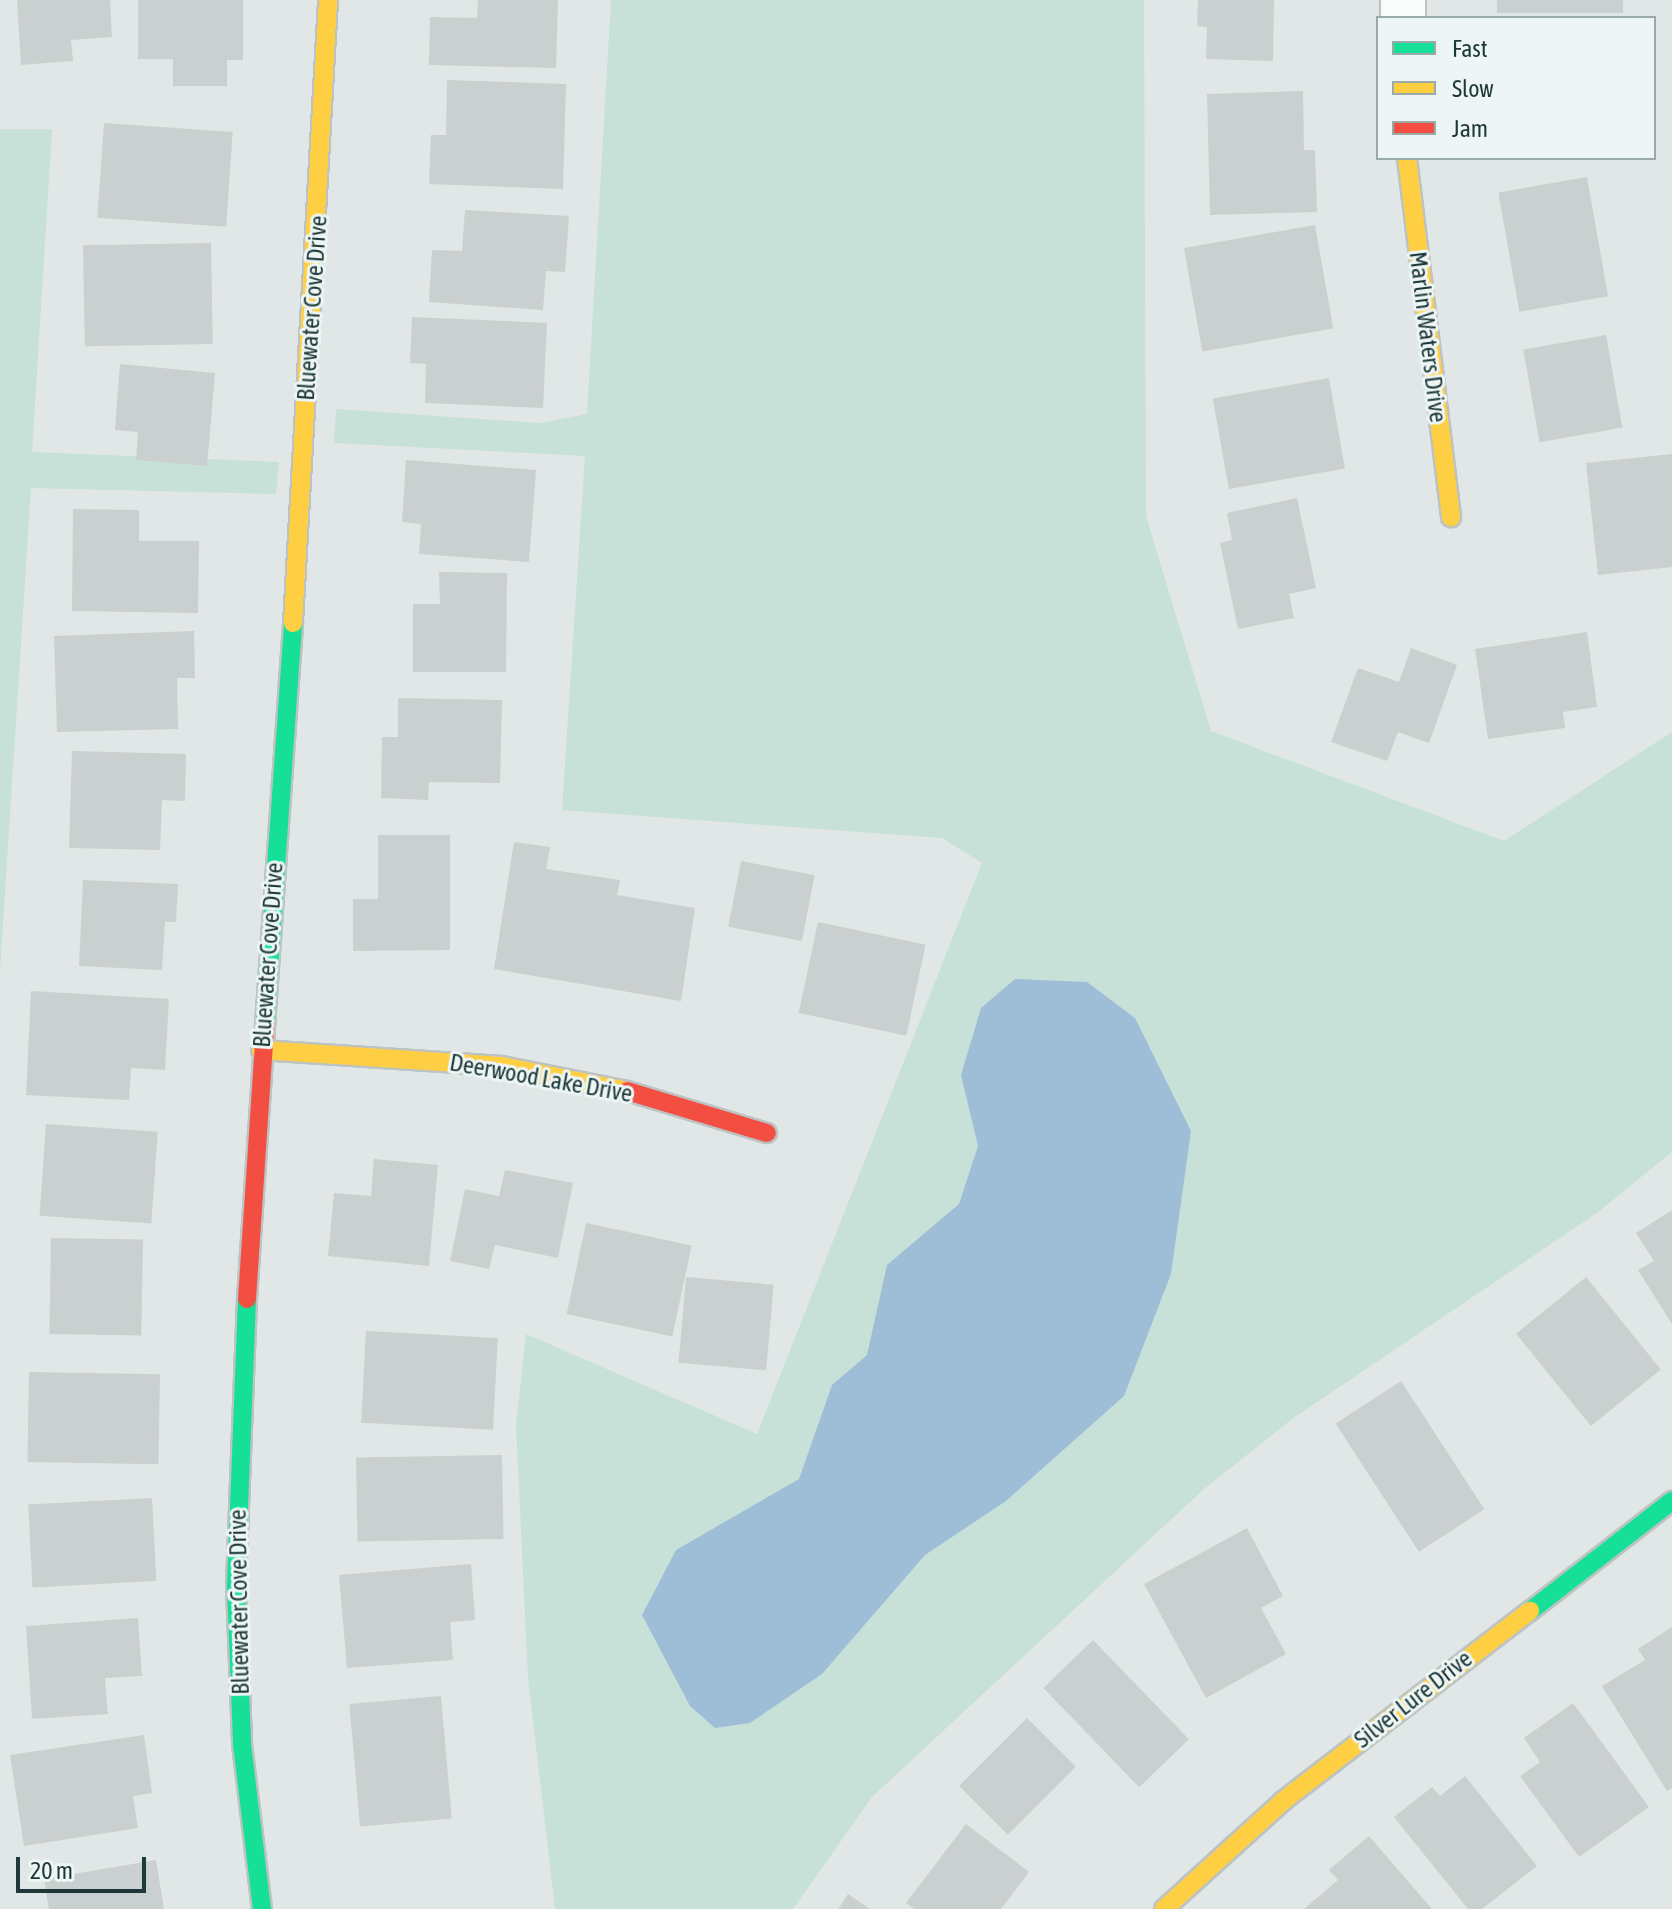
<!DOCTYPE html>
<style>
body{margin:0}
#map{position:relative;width:1672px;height:1909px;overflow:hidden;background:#e0e7e6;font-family:"Asap Condensed",sans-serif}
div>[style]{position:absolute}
.green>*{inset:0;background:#c8e1d8}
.water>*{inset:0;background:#9ebed8}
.building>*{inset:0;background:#cad0cf;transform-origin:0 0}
.roads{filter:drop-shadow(2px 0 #bdc3c3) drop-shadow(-2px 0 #bdc3c3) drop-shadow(0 2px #bdc3c3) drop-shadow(0 -2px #bdc3c3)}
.street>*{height:44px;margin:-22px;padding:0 22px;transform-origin:22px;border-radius:22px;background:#fafbfb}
.fast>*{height:18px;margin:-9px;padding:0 9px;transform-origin:9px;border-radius:9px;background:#16e098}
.slow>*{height:18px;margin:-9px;padding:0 9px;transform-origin:9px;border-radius:9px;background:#ffcf43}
.jam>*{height:18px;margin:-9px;padding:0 9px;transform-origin:9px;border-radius:9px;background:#f24e42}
span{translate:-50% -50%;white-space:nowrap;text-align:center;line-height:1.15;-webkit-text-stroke:6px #edf6f5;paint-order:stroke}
.street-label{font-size:24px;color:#1e3839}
.legend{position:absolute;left:1376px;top:16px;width:280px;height:144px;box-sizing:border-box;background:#edf6f5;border:2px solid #9aaaaa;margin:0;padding:10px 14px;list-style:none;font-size:24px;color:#1e3839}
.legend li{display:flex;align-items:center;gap:16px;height:40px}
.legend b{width:40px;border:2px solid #9aaaaa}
.scale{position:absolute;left:16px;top:1857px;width:130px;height:36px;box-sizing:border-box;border:4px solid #1e3839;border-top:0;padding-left:10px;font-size:24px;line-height:28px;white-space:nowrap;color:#1e3839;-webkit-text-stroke:6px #edf6f5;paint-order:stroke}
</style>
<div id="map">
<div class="green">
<div style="clip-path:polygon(611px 0,1144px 0,1146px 516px,1211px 731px,1504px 841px,1672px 732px,1672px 1152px,1597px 1213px,1292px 1419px,1204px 1489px,872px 1797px,793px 1909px,555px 1909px,528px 1678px,516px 1425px,526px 1334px,757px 1434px,982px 863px,942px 838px,562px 810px,585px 456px,334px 443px,336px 409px,540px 423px,587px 414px)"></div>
<div style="clip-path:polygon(0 129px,52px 129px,32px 452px,279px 462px,276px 494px,31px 488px,0 971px)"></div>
</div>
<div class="water">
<div style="clip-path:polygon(1015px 979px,1087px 982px,1135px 1018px,1191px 1131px,1171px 1274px,1124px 1396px,1006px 1501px,925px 1555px,822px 1674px,750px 1723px,715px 1728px,690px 1706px,642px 1615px,676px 1550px,799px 1479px,832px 1385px,867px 1355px,887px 1265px,959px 1204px,978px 1146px,961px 1075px,981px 1008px)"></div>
</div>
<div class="building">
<div style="clip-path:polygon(17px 0,110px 0,112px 37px,71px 40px,73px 61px,21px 65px)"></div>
<div style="clip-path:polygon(138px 0,243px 0,243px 60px,227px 60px,227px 86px,173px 86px,173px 59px,138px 59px)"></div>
<div style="clip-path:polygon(478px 0,558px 0,556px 68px,429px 65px,430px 17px,477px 18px)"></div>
<div style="clip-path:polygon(1198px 0,1274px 0,1273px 61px,1206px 59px,1207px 27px,1197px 26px)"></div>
<div style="left:1497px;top:0;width:126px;height:13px"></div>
<div style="clip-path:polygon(447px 80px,566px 84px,563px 189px,429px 184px,431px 135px,446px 135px)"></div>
<div style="clip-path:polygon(1303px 91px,1304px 150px,1315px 150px,1317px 212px,1210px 215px,1207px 94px)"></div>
<div style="left:104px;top:123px;width:129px;height:95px;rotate:4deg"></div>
<div style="left:1587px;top:177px;width:121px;height:90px;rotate:80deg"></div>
<div style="clip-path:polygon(465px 210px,569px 216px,565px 272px,546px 271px,543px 310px,429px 302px,432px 250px,462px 251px)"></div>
<div style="left:1315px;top:225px;width:105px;height:133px;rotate:80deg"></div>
<div style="left:211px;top:243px;width:101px;height:128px;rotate:89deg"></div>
<div style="clip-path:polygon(412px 317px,547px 323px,543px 408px,425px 403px,426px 364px,410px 363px)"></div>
<div style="left:1606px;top:335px;width:94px;height:84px;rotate:80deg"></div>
<div style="clip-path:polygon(120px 364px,215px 373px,207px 466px,136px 460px,138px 432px,115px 430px)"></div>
<div style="left:1329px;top:378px;width:92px;height:118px;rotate:80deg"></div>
<div style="clip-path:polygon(1672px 454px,1672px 567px,1598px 575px,1586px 463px)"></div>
<div style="clip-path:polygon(406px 460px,536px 470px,529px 562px,419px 554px,421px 524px,402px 522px)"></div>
<div style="clip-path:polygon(1297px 498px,1316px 588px,1289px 594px,1294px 618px,1238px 629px,1220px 543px,1232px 540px,1227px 513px)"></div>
<div style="clip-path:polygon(73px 509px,139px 510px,139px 541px,199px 541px,198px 613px,72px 611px)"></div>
<div style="clip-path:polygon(439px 572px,507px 573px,506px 672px,413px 672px,413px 604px,440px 604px)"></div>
<div style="clip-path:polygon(194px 631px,195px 678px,177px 678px,178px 729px,57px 732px,54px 636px)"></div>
<div style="clip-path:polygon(1587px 632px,1597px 707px,1563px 712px,1565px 728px,1488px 739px,1475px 649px)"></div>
<div style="clip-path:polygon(1411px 648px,1457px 665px,1429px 743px,1398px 732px,1387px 761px,1331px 742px,1358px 668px,1399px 682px)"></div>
<div style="clip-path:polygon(398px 698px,502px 700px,500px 783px,429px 782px,428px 800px,381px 798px,382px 737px,398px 737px)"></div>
<div style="clip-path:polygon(72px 751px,186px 754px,185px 801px,162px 800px,160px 850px,69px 848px)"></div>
<div style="clip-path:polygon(378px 835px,450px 835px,450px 950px,353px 951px,353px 899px,378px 899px)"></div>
<div style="clip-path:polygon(514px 842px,550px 847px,546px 869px,620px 880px,617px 895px,695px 908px,681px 1001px,494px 969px)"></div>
<div style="left:741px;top:861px;width:75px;height:67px;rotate:11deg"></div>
<div style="clip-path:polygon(83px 880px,178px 884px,176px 922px,165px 922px,162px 970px,79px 966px)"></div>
<div style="left:818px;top:922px;width:110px;height:93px;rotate:12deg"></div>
<div style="clip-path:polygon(31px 991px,169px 999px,165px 1070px,131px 1068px,129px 1100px,26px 1095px)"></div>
<div style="left:46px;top:1124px;width:112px;height:92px;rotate:4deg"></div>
<div style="clip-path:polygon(374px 1159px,438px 1165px,429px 1266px,328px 1256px,334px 1193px,371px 1196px)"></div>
<div style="clip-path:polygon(505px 1170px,573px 1183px,558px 1258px,495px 1245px,489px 1269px,450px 1261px,465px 1189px,499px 1196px)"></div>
<div style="clip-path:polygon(1672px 1210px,1672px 1324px,1638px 1270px,1654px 1261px,1636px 1233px)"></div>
<div style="left:586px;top:1223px;width:108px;height:93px;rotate:12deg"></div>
<div style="left:51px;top:1238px;width:92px;height:96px;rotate:1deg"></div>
<div style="left:686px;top:1277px;width:88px;height:86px;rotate:5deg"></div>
<div style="left:1586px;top:1277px;width:119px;height:90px;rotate:51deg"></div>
<div style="left:366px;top:1331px;width:132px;height:92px;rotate:3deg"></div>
<div style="left:29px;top:1372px;width:131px;height:90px;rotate:1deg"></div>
<div style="left:1401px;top:1381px;width:153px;height:78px;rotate:57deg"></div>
<div style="left:502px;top:1455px;width:84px;height:146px;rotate:89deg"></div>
<div style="left:152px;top:1498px;width:83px;height:124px;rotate:87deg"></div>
<div style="clip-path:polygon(1247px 1528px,1283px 1596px,1261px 1608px,1286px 1654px,1206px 1698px,1144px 1584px)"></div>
<div style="clip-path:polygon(471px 1564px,475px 1620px,450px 1622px,453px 1660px,347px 1668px,339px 1575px)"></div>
<div style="clip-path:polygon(138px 1618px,142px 1676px,105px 1678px,108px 1714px,32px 1719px,26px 1626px)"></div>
<div style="clip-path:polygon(1672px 1627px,1672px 1788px,1667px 1791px,1602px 1686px,1645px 1660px,1638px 1649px)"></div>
<div style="left:1093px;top:1640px;width:138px;height:69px;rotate:46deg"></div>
<div style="left:441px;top:1696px;width:123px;height:92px;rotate:85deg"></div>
<div style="clip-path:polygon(1573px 1703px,1649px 1807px,1579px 1857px,1520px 1776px,1540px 1762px,1524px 1738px)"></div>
<div style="left:1027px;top:1718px;width:69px;height:96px;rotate:45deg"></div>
<div style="clip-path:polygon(144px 1735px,152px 1793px,133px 1796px,138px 1828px,24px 1846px,10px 1755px)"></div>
<div style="clip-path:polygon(1465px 1776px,1537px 1866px,1482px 1909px,1468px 1909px,1394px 1817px,1432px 1787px,1440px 1796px)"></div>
<div style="clip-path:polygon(966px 1824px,1029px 1872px,1001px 1909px,914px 1909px,906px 1903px)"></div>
<div style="clip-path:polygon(1369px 1836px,1432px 1909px,1304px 1909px,1338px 1880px,1329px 1870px)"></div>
<div style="clip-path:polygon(156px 1860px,164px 1909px,49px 1909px,44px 1879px)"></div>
<div style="clip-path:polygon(848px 1894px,870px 1909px,838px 1909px)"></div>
</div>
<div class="roads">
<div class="street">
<div style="left:1403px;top:18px;width:18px;rotate:-90deg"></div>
</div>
<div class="fast">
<div style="left:265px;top:1025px;width:403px;rotate:-86deg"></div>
<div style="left:247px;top:1299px;width:286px;rotate:92.2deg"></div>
<div style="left:236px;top:1585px;width:159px;rotate:87.8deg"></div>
<div style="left:242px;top:1744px;width:166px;rotate:83.1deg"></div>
<div style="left:1530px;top:1611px;width:180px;rotate:-37.8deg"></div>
</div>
<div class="slow">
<div style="left:1407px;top:158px;width:362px;rotate:83deg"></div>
<div style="left:293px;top:623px;width:624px;rotate:-86.78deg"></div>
<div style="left:261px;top:1050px;width:242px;rotate:3.8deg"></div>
<div style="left:502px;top:1066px;width:127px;rotate:11.3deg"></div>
<div style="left:1164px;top:1909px;width:161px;rotate:-42.2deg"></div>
<div style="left:1283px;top:1801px;width:312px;rotate:-37.6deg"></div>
</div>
<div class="jam">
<div style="left:627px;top:1091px;width:146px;rotate:16.7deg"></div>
<div style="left:247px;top:1299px;width:275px;rotate:-86.2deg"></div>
</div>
</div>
<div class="street-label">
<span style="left:312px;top:308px;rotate:-86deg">Bluewater Cove Drive</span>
<span style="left:1428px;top:337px;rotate:83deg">Marlin Waters Drive</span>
<span style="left:268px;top:955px;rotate:-86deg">Bluewater Cove Drive</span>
<span style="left:541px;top:1078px;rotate:10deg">Deerwood Lake Drive</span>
<span style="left:239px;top:1602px;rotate:-91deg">Bluewater Cove Drive</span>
<span style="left:1413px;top:1699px;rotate:-38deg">Silver Lure Drive</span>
</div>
<ul class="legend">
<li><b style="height:10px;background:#16e098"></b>Fast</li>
<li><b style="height:10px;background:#ffcf43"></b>Slow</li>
<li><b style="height:10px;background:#f24e42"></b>Jam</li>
</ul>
<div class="scale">20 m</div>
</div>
